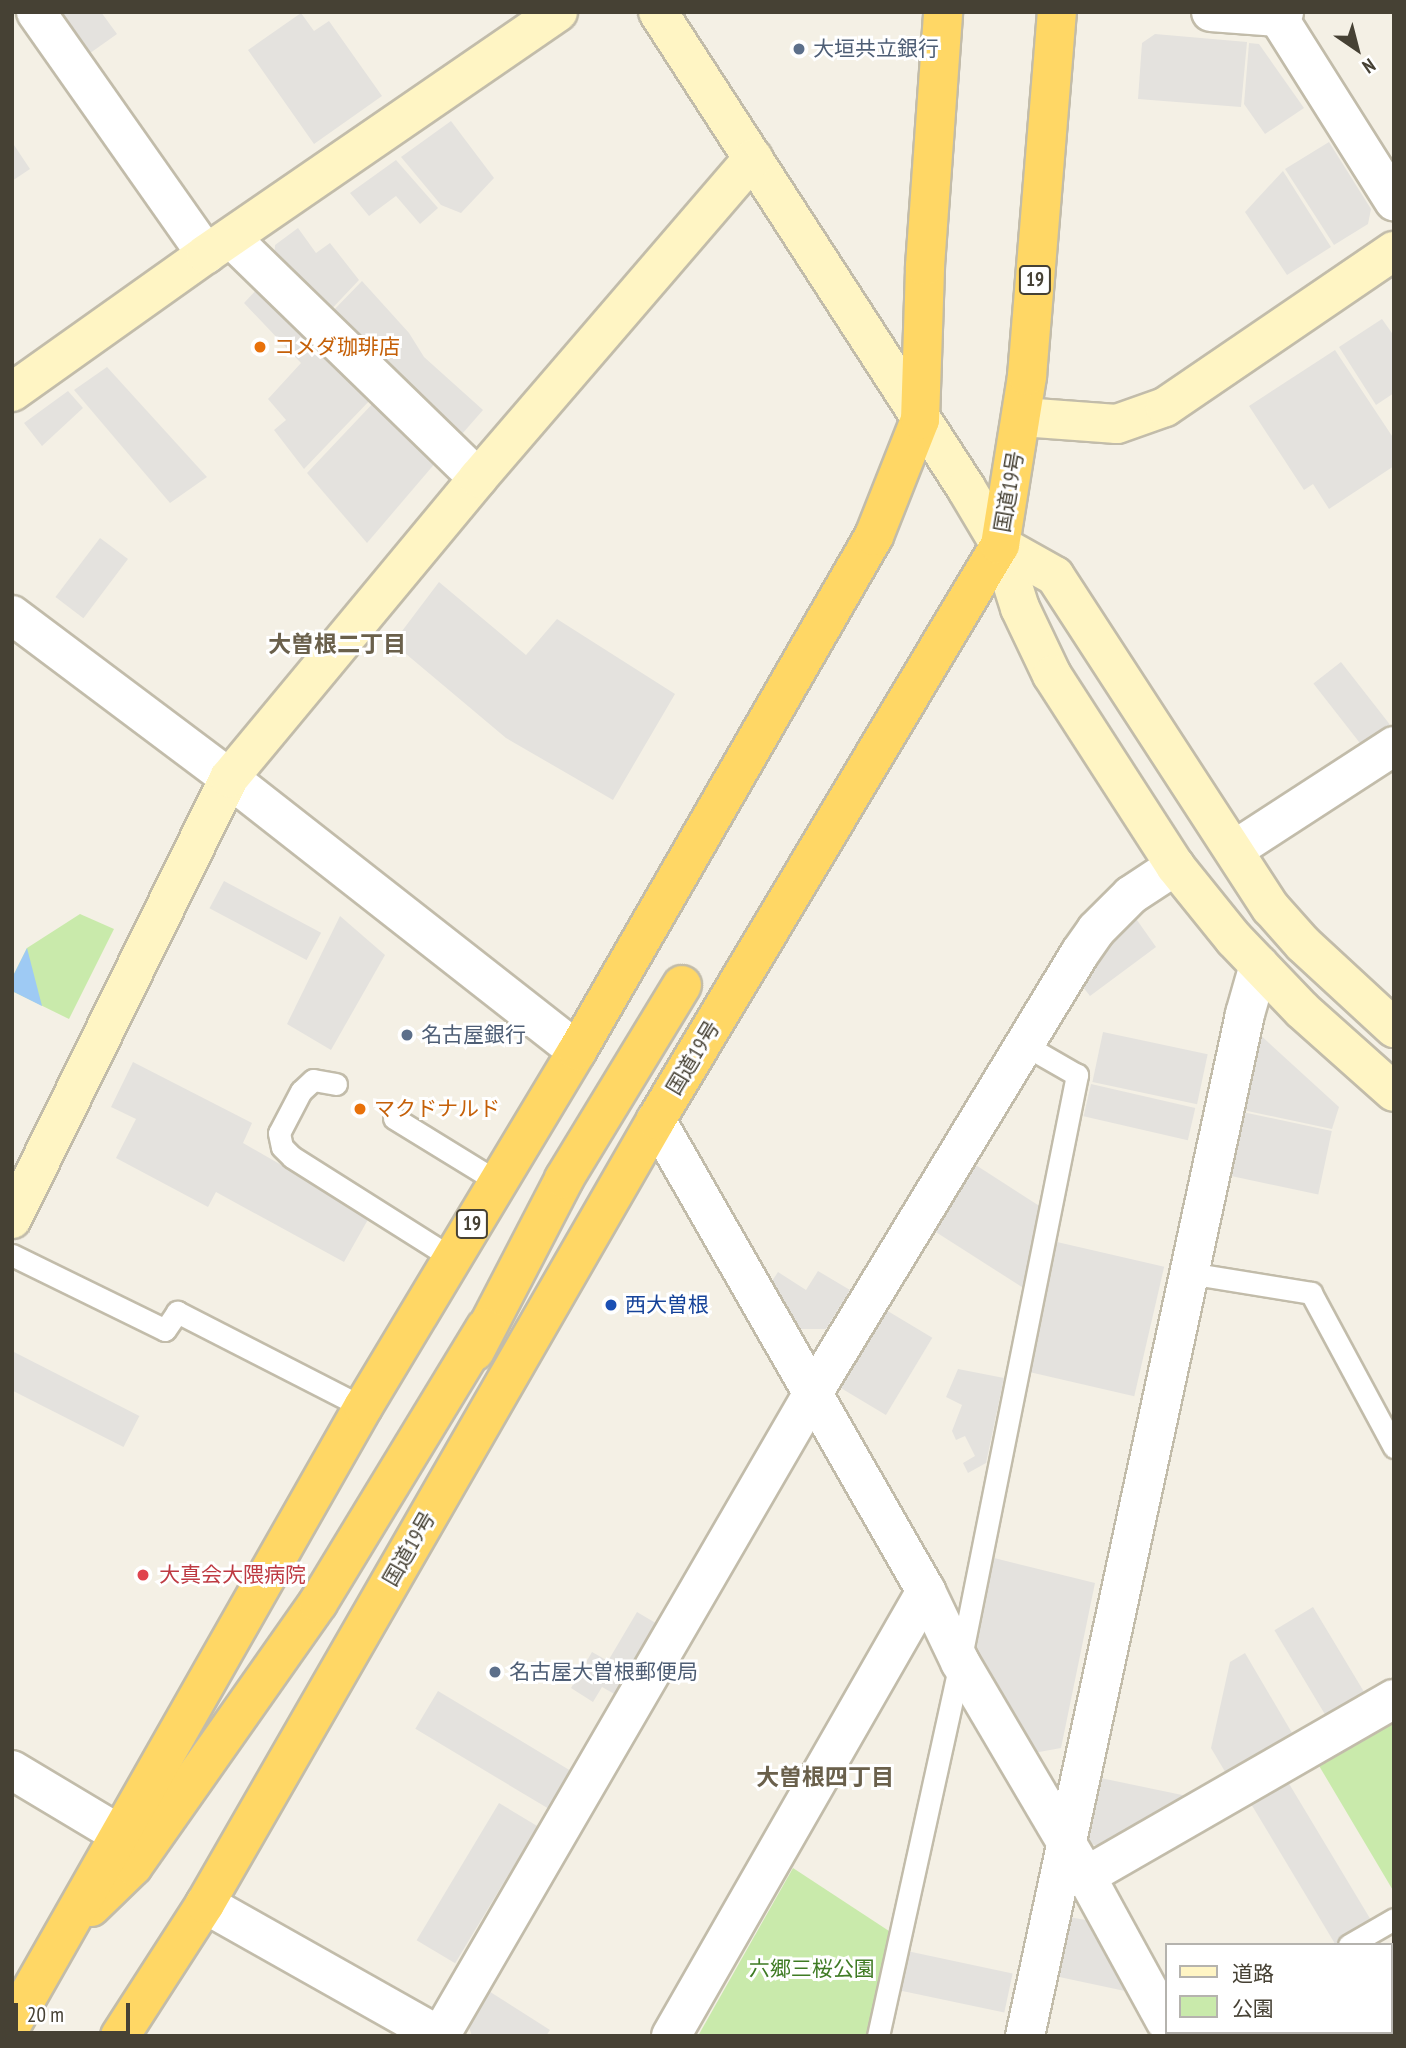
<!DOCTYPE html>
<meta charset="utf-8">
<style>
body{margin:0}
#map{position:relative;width:1406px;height:2048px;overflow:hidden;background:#f4f0e5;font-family:"PT Sans Narrow","Noto Sans JP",sans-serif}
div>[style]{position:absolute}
.green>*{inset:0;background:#c9eaab}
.parking>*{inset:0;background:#e4e2de;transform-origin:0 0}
.water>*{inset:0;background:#9ecaf4}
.roads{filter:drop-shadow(2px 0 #c2bcaa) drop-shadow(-2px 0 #c2bcaa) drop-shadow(0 2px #c2bcaa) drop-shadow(0 -2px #c2bcaa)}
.lane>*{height:21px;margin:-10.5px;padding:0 10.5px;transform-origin:10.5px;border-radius:10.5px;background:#fff}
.street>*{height:38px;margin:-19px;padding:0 19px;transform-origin:19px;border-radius:19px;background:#fff}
.secondary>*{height:38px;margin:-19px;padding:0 19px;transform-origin:19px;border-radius:19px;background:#fff5c4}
.highway>*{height:38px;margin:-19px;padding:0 19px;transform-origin:19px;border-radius:19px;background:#ffd765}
.dots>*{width:19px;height:19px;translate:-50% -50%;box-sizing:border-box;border:4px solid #fff;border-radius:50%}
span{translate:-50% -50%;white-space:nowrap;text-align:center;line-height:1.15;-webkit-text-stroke:6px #fff;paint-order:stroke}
.shield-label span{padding:2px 5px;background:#fff;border:2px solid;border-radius:5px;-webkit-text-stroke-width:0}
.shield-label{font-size:19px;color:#464134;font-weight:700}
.service-label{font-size:21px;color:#4e5e75}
.left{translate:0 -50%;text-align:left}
.food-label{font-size:21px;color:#c56008}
.street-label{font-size:21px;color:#464134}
.transit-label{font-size:21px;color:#164399}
.health-label{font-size:21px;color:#be3a42}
.park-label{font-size:21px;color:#3f7b24}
.neighbourhood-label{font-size:23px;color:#6a604b;font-weight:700}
.frame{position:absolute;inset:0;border:14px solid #464134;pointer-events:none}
.legend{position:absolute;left:1165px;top:1943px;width:228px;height:91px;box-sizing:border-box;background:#fff;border:2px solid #b5b3ae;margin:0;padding:9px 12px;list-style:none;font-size:21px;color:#464134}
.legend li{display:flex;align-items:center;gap:14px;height:35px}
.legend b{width:35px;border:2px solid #b5b3ae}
.north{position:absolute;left:1322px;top:14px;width:70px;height:70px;-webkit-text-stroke:5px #fff;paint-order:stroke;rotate:145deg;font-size:19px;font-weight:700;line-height:28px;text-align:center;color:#464134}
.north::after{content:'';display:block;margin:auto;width:24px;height:32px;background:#464134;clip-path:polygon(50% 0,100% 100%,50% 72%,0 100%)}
.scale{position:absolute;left:14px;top:2003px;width:116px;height:32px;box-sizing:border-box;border:4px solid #464134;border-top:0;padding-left:9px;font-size:21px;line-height:24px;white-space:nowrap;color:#464134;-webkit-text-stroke:5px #fff;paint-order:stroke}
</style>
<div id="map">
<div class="green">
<div style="clip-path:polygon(80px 914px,114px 929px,69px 1019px,12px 991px,12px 978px,27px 948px)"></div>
<div style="clip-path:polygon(1394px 1709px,1394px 1892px,1312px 1754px)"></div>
<div style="clip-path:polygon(793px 1868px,889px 1931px,867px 2036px,698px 2036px)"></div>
</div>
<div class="parking">
<div style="clip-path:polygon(55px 12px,101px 12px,117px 34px,86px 56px)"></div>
<div style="clip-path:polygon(301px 13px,314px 31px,329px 21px,382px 96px,314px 144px,248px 50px)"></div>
<div style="clip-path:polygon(1155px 34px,1247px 42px,1241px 107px,1138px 99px,1142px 43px)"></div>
<div style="clip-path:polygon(1249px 43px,1259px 44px,1304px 108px,1265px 134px,1244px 104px)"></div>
<div style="clip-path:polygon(451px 121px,494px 178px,461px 213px,441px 205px,401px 157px)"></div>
<div style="clip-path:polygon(12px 142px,30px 169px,12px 181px)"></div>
<div style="clip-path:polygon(1329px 142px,1371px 209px,1368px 224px,1334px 245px,1285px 169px)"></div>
<div style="clip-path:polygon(396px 160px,438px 208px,420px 224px,396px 196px,369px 216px,350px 193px)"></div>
<div style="clip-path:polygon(1283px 171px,1331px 247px,1287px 275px,1245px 212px)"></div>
<div style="clip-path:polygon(298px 228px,316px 253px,330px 243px,359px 280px,325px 316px,274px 267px,275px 245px)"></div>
<div style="clip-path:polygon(362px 281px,409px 333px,424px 357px,483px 410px,455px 442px,327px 317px)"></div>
<div style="clip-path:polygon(259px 287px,373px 397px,304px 469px,274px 430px,286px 420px,268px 399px,301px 363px,244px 303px)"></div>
<div style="clip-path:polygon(1382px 319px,1394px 336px,1394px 393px,1376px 405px,1339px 347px)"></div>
<div style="clip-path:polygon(1335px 350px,1394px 439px,1394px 466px,1329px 509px,1313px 484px,1304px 490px,1249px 406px)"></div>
<div style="clip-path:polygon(107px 367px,207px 477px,170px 503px,74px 390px)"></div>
<div style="clip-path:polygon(68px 391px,83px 408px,42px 446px,24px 423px)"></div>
<div style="clip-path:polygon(376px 400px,437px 461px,367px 543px,307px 473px)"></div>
<div style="left:100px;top:538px;width:35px;height:74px;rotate:37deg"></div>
<div style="clip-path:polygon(439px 582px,526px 655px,557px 619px,675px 694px,613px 800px,506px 738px,393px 643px)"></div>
<div style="left:1341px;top:662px;width:79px;height:35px;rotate:52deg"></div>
<div style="left:224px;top:881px;width:110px;height:31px;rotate:28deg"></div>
<div style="clip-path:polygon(1132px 913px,1156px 947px,1090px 996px,1075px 977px)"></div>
<div style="clip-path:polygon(340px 916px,385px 955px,331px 1050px,287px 1024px)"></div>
<div style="left:1103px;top:1032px;width:107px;height:51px;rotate:12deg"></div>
<div style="clip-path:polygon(1257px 1032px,1339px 1107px,1332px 1129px,1233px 1108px)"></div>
<div style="clip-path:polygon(133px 1062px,252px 1123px,243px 1143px,370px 1216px,344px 1262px,216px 1192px,208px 1207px,116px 1158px,136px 1119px,111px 1107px)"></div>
<div style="left:1091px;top:1084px;width:107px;height:33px;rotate:13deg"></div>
<div style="left:1233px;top:1110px;width:101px;height:65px;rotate:12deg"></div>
<div style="clip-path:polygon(968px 1160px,1041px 1207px,1025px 1289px,928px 1227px)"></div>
<div style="left:1057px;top:1242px;width:110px;height:133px;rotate:13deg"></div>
<div style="clip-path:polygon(818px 1271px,850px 1290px,826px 1329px,794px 1329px,768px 1287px,778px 1272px,806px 1290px)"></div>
<div style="left:886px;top:1310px;width:54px;height:90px;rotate:31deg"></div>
<div style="left:12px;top:1351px;width:143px;height:35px;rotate:27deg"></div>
<div style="clip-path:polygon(958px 1369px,1004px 1378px,986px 1463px,968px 1473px,963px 1463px,975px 1456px,965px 1436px,956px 1440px,952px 1431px,962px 1405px,946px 1397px)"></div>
<div style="clip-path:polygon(990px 1557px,1095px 1583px,1061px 1748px,1028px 1754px,969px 1650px)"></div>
<div style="left:1313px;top:1607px;width:103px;height:45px;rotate:59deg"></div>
<div style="clip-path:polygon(637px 1612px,659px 1625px,618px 1696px,602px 1687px,593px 1702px,571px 1688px,592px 1652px,608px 1661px)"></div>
<div style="clip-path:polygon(1245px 1653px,1295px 1738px,1227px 1775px,1211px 1748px,1230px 1662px)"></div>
<div style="left:438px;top:1691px;width:160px;height:44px;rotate:31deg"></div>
<div style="left:1282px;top:1772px;width:175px;height:43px;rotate:59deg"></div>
<div style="clip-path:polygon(1091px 1776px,1187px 1796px,1098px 1846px,1077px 1840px)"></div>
<div style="left:499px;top:1803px;width:45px;height:160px;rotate:31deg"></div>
<div style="clip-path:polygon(1063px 1916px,1086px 1920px,1125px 1991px,1050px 1975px)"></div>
<div style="left:907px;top:1951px;width:108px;height:40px;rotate:12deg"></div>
<div style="clip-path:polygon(484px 1988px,550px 2030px,546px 2036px,472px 2036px,466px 2019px)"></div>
</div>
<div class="water">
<div style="clip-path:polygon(27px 948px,42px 1006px,12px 991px,12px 978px)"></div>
</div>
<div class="roads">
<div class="lane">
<div style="left:336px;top:1084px;width:23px;rotate:-170deg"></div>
<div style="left:313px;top:1080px;width:16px;rotate:137deg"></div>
<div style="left:301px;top:1091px;width:47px;rotate:117.6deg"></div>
<div style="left:279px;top:1133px;width:14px;rotate:78deg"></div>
<div style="left:282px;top:1147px;width:14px;rotate:45deg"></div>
<div style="left:292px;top:1157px;width:189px;rotate:32.3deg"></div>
<div style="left:394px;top:1118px;width:122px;rotate:31.6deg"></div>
<div style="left:12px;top:1255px;width:170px;rotate:26.1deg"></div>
<div style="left:165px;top:1330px;width:22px;rotate:-56deg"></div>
<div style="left:177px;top:1312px;width:209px;rotate:27.1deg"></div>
<div style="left:1189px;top:1273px;width:124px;rotate:9.3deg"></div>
<div style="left:1311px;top:1293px;width:175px;rotate:61.7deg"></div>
<div style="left:1349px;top:1945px;width:52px;rotate:-30deg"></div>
<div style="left:878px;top:2036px;width:383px;rotate:-77.6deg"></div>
<div style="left:960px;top:1662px;width:599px;rotate:-78.73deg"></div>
<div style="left:1077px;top:1075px;width:62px;rotate:-150.1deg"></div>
<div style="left:1190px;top:2036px;width:7px;rotate:-34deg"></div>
</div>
<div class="street">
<div style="left:36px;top:12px;width:296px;rotate:54.9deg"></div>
<div style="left:1211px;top:12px;width:67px;rotate:4.3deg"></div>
<div style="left:1278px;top:17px;width:8px;rotate:-40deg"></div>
<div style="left:1278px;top:17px;width:218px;rotate:57.8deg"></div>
<div style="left:231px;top:238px;width:344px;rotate:44.2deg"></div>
<div style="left:12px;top:615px;width:271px;rotate:36.9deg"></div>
<div style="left:229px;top:778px;width:442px;rotate:38.1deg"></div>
<div style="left:1234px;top:850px;width:191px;rotate:-33deg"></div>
<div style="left:656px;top:1120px;width:543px;rotate:60.18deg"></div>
<div style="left:926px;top:1591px;width:79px;rotate:64.4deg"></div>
<div style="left:960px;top:1662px;width:248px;rotate:59.5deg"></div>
<div style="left:1086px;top:1876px;width:166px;rotate:61.3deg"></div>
<div style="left:12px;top:1770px;width:125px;rotate:30.9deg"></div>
<div style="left:1086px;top:1876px;width:355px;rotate:-29.9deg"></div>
<div style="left:205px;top:1904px;width:269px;rotate:29.4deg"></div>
<div style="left:440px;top:2036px;width:743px;rotate:-59.88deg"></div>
<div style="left:813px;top:1393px;width:515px;rotate:-58.75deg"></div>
<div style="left:1080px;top:953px;width:28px;rotate:-55deg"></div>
<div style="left:1096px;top:930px;width:49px;rotate:-45deg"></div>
<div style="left:1131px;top:895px;width:53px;rotate:-33.4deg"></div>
<div style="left:671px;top:2036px;width:513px;rotate:-60.19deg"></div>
<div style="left:1025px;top:2036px;width:1045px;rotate:-77.85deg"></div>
<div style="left:1245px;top:1014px;width:51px;rotate:-74.1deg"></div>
</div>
<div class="secondary">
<div style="left:658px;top:12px;width:567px;rotate:57.09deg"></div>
<div style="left:966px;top:488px;width:66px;rotate:59.2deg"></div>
<div style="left:1000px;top:545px;width:66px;rotate:72.4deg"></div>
<div style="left:1020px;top:608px;width:74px;rotate:64.5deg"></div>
<div style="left:1052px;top:675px;width:227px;rotate:57.2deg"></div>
<div style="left:1175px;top:866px;width:94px;rotate:51.1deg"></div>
<div style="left:1234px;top:939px;width:98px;rotate:46.2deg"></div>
<div style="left:1302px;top:1010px;width:123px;rotate:41.7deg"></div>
<div style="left:12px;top:392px;width:238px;rotate:-35.4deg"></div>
<div style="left:206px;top:254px;width:427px;rotate:-34.5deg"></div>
<div style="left:1022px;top:417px;width:95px;rotate:4.2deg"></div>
<div style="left:1117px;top:424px;width:51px;rotate:-19.5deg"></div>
<div style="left:1165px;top:407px;width:277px;rotate:-34.3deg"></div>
<div style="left:1000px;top:545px;width:63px;rotate:29.4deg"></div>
<div style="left:1055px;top:576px;width:396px;rotate:57deg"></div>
<div style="left:1271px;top:908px;width:48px;rotate:48.4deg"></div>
<div style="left:1303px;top:944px;width:124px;rotate:42.7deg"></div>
<div style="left:12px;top:1219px;width:491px;rotate:-63.8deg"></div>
<div style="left:229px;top:778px;width:390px;rotate:-50.3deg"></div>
<div style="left:478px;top:478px;width:422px;rotate:-49.3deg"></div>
</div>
<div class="highway">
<div style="left:475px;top:1351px;width:194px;rotate:-62.6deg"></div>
<div style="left:564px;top:1179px;width:227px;rotate:-58.7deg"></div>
<div style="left:91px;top:1907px;width:59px;rotate:-44.3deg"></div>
<div style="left:133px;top:1866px;width:322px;rotate:-54.9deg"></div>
<div style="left:318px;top:1603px;width:322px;rotate:-58.7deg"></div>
<div style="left:12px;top:2024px;width:710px;rotate:-60.37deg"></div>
<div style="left:363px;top:1407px;width:415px;rotate:-59deg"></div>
<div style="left:577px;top:1051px;width:595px;rotate:-60.03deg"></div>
<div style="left:874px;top:536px;width:125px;rotate:-68.4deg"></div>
<div style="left:920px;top:420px;width:154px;rotate:-88.1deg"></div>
<div style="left:925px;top:266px;width:255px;rotate:-85.9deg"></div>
<div style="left:120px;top:2036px;width:157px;rotate:-57.2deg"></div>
<div style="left:205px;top:1904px;width:904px;rotate:-60.09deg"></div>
<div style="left:656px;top:1120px;width:670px;rotate:-59.11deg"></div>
<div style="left:1000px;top:545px;width:171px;rotate:-80.9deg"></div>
<div style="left:1027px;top:376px;width:365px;rotate:-85.3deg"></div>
</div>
</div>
<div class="dots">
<div style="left:799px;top:49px;background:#5c6f8a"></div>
<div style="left:260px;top:347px;background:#e8710a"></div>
<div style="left:407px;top:1035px;background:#5c6f8a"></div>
<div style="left:360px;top:1109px;background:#e8710a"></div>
<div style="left:611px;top:1305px;background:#1a4fb4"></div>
<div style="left:143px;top:1575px;background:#e0444e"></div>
<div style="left:495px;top:1672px;background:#5c6f8a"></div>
</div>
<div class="shield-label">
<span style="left:1035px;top:280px">19</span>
<span style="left:472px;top:1224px">19</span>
</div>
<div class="service-label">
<span class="left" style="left:813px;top:49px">大垣共立銀行</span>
<span class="left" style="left:421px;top:1035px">名古屋銀行</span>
<span class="left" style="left:509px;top:1672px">名古屋大曽根郵便局</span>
</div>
<div class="food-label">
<span class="left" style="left:274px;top:347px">コメダ珈琲店</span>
<span class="left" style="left:374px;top:1109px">マクドナルド</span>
</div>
<div class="street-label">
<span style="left:1009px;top:492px;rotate:-80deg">国道19号</span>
<span style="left:693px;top:1058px;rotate:-59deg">国道19号</span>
<span style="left:409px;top:1549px;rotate:-60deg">国道19号</span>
</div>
<div class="transit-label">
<span class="left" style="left:625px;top:1305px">西大曽根</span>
</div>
<div class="health-label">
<span class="left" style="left:159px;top:1575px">大真会大隈病院</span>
</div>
<div class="park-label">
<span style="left:812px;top:1969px">六郷三桜公園</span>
</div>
<div class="neighbourhood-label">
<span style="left:337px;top:644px">大曽根二丁目</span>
<span style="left:825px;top:1777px">大曽根四丁目</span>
</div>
<div class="frame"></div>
<ul class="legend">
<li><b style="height:9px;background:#fff5c4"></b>道路</li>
<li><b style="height:19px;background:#c9eaab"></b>公園</li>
</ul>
<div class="north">N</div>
<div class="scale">20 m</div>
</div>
